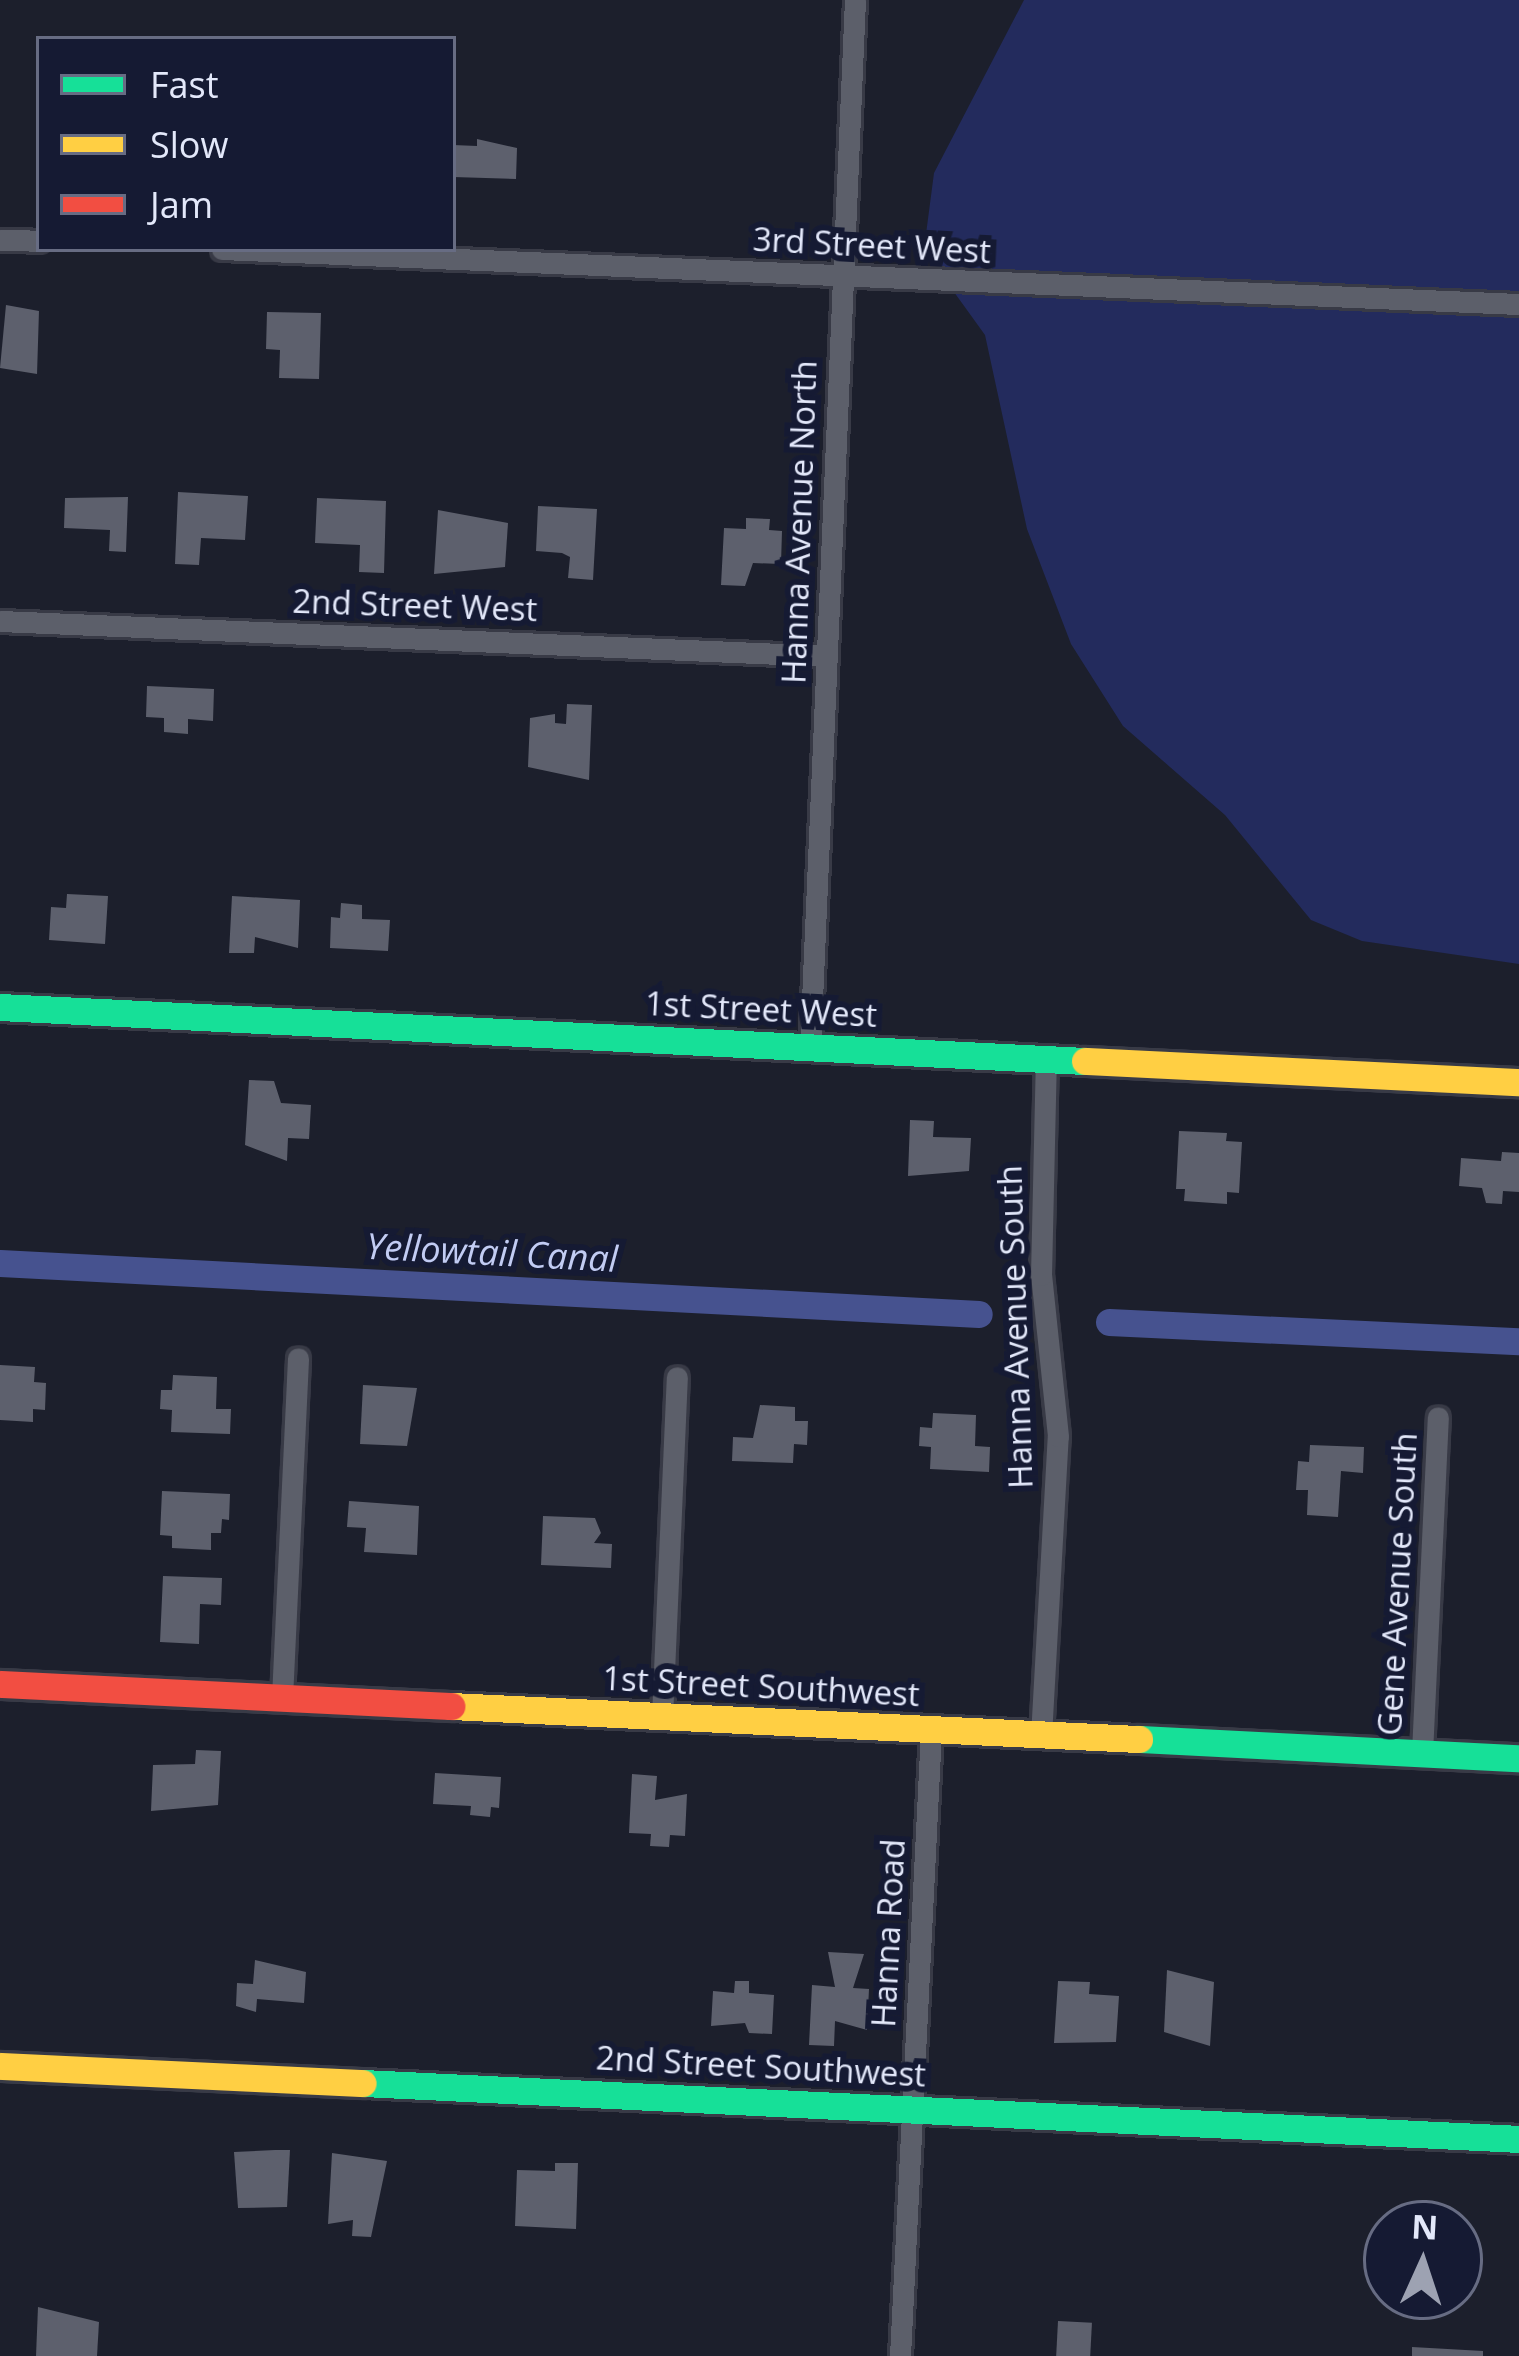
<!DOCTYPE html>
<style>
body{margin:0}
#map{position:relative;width:1519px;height:2356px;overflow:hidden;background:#1c1f2c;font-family:"Open Sans",sans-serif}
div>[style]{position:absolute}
.green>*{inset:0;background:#232b5d}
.canal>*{height:27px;margin:-13.5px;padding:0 13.5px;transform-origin:13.5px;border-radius:13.5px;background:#46528f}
.building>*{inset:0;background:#5d606d;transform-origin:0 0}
.roads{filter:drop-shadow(3px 0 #383a46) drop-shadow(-3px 0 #383a46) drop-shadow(0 3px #383a46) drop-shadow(0 -3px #383a46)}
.street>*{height:21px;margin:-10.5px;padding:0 10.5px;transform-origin:10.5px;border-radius:10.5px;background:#5c5f6a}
.fast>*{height:27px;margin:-13.5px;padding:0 13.5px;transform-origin:13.5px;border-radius:13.5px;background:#16e098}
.slow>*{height:27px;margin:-13.5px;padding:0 13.5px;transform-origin:13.5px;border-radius:13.5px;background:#ffcf43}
.jam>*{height:27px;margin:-13.5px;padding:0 13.5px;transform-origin:13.5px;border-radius:13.5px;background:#f24e42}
span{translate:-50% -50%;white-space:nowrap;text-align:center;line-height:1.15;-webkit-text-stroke:12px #151a33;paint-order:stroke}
.street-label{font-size:33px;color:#e3e8fa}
.water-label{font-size:36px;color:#c2ccf3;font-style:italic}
.legend{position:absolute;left:36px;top:36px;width:420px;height:216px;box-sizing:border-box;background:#151a33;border:3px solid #676c83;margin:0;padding:15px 21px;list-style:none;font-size:36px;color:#e3e8fa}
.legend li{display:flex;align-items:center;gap:24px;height:60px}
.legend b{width:60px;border:3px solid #676c83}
.north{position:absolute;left:1363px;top:2200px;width:120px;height:120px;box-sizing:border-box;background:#151a33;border:3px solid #676c83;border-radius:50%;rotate:3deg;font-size:33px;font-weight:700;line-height:48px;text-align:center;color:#e3e8fa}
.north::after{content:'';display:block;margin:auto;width:42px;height:54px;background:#9da2b2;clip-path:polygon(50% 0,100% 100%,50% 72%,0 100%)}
</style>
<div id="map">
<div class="green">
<div style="clip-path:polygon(1024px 0,1519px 0,1519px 964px,1362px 941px,1311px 920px,1225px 815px,1123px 726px,1071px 644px,1027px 529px,985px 335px,941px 274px,926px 234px,934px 173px)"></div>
</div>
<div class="canal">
<div style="left:0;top:1263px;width:980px;rotate:2.98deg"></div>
<div style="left:1109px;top:1322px;width:410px;rotate:2.7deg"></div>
</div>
<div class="building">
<div style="clip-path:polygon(477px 139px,517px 148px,516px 179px,453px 177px,453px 145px,477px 146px)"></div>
<div style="clip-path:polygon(6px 305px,39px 311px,37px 374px,0 368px)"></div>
<div style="clip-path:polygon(267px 312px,321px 313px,319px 379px,279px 378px,280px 350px,266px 349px)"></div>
<div style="clip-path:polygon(178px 492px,248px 496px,245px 540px,201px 538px,199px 565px,175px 564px)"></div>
<div style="clip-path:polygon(128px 497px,126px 552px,109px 551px,110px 530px,64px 528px,65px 498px)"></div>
<div style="clip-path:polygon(317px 498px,386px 501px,384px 573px,359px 572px,360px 545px,315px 543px)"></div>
<div style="clip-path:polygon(538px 506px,597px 509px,593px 580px,568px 578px,570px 557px,562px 553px,536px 551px)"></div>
<div style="clip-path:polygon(438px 510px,508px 523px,505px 567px,434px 574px)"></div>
<div style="clip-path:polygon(746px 518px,770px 519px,769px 530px,782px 531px,781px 564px,753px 563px,745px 586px,721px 585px,724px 528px,746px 529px)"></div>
<div style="clip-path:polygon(147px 686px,214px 689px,213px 721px,188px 719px,188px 734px,164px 732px,164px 718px,146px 717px)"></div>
<div style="clip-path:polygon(567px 704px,592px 705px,589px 780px,528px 767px,530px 718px,555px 714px,555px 723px,566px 724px)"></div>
<div style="clip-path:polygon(67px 894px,108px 896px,105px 944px,49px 940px,51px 907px,66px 908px)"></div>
<div style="clip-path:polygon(232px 896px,300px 900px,298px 948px,255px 937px,254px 953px,229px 953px)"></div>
<div style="clip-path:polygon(341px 903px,362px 905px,362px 919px,390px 920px,388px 951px,330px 948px,331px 917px,340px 918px)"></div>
<div style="clip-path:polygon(249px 1080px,274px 1081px,281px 1103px,311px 1105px,309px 1139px,288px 1138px,287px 1161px,245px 1145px)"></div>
<div style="clip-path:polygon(910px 1120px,934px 1121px,933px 1137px,971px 1138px,969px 1171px,908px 1176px)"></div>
<div style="clip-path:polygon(1179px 1131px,1227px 1133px,1226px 1141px,1242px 1142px,1239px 1193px,1227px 1192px,1227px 1204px,1184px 1201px,1185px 1189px,1176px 1189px)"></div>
<div style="clip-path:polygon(1502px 1152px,1519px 1153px,1519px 1192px,1503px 1191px,1502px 1204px,1486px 1203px,1482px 1188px,1459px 1186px,1461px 1158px,1501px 1161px)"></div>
<div style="clip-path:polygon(0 1365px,35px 1367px,34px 1382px,46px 1383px,45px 1410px,33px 1409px,33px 1422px,0 1420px)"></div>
<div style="clip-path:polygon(173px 1375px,217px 1377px,216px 1409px,231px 1409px,230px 1434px,171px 1432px,172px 1410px,160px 1409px,161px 1390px,172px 1390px)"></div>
<div style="clip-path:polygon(363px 1385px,417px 1388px,407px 1446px,360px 1444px)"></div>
<div style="clip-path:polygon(760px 1405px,795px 1407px,795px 1421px,808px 1421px,807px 1445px,794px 1444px,793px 1463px,732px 1461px,733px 1437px,753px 1438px)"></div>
<div style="clip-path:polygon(933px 1413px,976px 1415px,975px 1446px,990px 1447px,989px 1472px,930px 1469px,931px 1447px,919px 1446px,920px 1427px,932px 1428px)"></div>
<div style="clip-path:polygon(1310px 1445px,1364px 1447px,1363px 1473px,1341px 1471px,1338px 1517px,1307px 1515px,1308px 1490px,1296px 1490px,1298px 1461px,1309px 1462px)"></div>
<div style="clip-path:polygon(162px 1491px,230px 1494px,229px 1520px,222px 1519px,221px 1533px,211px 1533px,211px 1550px,172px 1548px,172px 1536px,160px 1535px)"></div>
<div style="clip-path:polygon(349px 1501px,419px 1506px,417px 1555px,364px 1552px,366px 1528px,347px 1527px)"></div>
<div style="clip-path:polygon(543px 1516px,595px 1518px,601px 1533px,594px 1543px,612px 1544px,611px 1568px,541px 1565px)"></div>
<div style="clip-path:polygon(163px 1576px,222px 1578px,221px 1605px,200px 1604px,199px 1644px,160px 1642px)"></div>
<div style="clip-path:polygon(196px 1750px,221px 1751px,218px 1805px,151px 1811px,153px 1765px,195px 1764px)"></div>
<div style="clip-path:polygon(435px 1773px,501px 1777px,499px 1808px,491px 1807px,490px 1817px,470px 1815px,471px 1806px,433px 1804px)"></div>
<div style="clip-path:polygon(632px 1774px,657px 1776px,655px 1800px,687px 1794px,685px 1836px,670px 1835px,669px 1847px,650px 1846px,651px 1834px,629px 1833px)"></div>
<div style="clip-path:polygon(828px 1952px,864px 1954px,853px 1988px,869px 1989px,867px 2030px,835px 2021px,834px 2046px,809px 2045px,812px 1985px,835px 1987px)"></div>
<div style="clip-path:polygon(255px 1960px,306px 1972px,304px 2003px,257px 1999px,256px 2012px,236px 2006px,237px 1983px,253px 1984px)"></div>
<div style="clip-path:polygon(1167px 1970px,1214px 1982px,1210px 2046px,1164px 2032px)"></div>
<div style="clip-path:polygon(735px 1981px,749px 1981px,749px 1993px,774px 1995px,772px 2034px,749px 2033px,745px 2023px,711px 2026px,713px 1991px,734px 1993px)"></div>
<div style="clip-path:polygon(1058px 1981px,1090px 1982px,1089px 1994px,1119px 1996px,1116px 2042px,1054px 2043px)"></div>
<div style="clip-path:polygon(275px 2150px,290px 2150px,287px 2207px,238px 2208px,234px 2152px)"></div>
<div style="clip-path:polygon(332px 2153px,387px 2161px,371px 2237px,352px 2236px,353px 2220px,328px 2224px)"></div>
<div style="clip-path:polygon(555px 2163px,578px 2163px,576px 2229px,515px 2226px,517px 2170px,555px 2171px)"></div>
<div style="clip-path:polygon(38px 2307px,99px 2322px,97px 2356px,36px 2356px)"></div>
<div style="left:1058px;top:2321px;width:34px;height:35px;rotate:3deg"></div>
<div style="clip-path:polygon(1412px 2347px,1483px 2351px,1483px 2356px,1412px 2356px)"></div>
</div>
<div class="roads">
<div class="street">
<div style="left:0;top:240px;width:39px;rotate:1deg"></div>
<div style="left:222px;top:249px;width:1298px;rotate:2.43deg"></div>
<div style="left:0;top:621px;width:828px;rotate:2.42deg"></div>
<div style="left:810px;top:1047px;width:1048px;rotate:-87.54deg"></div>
<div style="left:282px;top:1698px;width:340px;rotate:-87.3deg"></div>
<div style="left:662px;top:1717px;width:340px;rotate:-87.5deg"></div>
<div style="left:1041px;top:1736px;width:300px;rotate:-86.8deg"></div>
<div style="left:1058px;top:1436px;width:162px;rotate:-96deg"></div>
<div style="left:1041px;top:1275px;width:216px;rotate:-88.7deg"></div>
<div style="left:1422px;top:1753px;width:336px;rotate:-87.3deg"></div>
<div style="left:900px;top:2356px;width:627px;rotate:-87.16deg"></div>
</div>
<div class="fast">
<div style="left:0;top:1007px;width:1086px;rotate:2.85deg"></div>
<div style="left:1139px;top:1739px;width:380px;rotate:2.9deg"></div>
<div style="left:363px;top:2083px;width:1157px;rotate:2.77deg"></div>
</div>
<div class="slow">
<div style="left:1085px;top:1061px;width:435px;rotate:2.8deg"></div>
<div style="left:451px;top:1706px;width:689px;rotate:2.75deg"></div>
<div style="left:0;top:2066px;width:363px;rotate:2.7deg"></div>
</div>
<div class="jam">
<div style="left:0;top:1684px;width:452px;rotate:2.8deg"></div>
</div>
</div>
<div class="street-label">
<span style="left:872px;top:245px;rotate:3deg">3rd Street West</span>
<span style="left:799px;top:522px;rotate:-88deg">Hanna Avenue North</span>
<span style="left:415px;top:605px;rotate:2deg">2nd Street West</span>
<span style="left:761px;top:1009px;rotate:3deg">1st Street West</span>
<span style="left:1015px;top:1327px;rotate:-92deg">Hanna Avenue South</span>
<span style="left:1397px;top:1584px;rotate:-87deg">Gene Avenue South</span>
<span style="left:761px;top:1686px;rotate:3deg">1st Street Southwest</span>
<span style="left:888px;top:1933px;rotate:-87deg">Hanna Road</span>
<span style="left:761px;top:2066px;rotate:3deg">2nd Street Southwest</span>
</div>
<div class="water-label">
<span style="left:492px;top:1252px;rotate:3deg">Yellowtail Canal</span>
</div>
<ul class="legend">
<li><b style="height:15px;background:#16e098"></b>Fast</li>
<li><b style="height:15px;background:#ffcf43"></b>Slow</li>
<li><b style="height:15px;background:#f24e42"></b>Jam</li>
</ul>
<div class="north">N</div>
</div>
